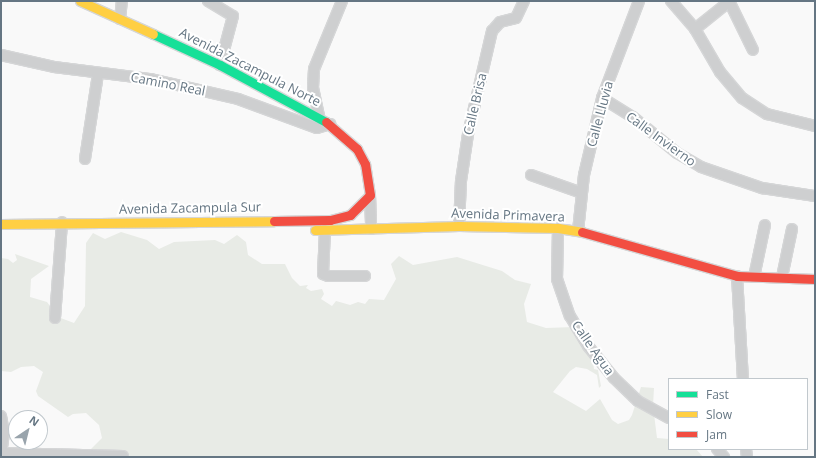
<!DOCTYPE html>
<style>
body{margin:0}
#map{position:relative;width:816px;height:458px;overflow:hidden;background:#f9f9f9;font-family:"Open Sans",sans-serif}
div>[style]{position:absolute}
.green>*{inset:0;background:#e8ebe6}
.roads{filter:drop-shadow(1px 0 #d5d6d7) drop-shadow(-1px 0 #d5d6d7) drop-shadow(0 1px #d5d6d7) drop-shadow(0 -1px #d5d6d7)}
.street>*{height:10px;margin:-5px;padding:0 5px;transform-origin:5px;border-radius:5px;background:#cecfd0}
.fast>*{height:9px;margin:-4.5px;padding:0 4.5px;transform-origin:4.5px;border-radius:4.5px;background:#16e098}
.slow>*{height:9px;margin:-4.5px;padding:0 4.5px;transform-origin:4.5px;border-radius:4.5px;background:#ffcf43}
.jam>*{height:9px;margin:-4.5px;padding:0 4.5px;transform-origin:4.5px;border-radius:4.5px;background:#f24e42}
span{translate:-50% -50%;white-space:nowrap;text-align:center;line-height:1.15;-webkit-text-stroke:4px #fff;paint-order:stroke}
.street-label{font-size:13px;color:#657683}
.frame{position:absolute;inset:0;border:2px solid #657683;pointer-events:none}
.legend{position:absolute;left:668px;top:378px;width:140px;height:72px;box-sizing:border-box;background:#fff;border:1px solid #c1c8cd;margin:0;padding:5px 7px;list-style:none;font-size:12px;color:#657683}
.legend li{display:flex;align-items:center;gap:8px;height:20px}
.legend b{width:20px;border:1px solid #c1c8cd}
.north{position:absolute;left:8px;top:410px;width:40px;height:40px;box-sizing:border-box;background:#fff;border:1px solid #c1c8cd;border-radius:50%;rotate:35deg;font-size:11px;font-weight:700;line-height:16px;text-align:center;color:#657683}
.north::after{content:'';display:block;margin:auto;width:14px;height:18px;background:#99a4ac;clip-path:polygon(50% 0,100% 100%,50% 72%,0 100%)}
</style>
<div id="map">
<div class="green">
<div style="clip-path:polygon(121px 232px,147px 240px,159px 249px,174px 242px,215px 240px,224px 244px,237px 235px,246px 242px,248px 255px,262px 264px,285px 264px,292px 278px,300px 286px,308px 285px,306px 288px,311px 291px,322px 289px,324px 294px,321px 299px,332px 306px,336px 301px,350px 305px,358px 302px,365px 304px,369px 299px,384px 300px,396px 279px,391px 264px,399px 256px,413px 265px,457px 257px,502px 271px,515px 280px,531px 284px,524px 304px,527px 322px,546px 328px,574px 327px,591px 348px,594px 369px,598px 370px,601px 386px,599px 388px,597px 375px,587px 369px,576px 367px,570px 371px,553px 392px,586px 411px,600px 399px,612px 420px,618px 424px,629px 420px,632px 415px,641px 387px,654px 388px,653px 406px,657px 438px,669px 439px,669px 449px,696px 449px,703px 457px,83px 457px,102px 438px,99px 425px,86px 413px,73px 414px,68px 417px,38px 396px,36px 391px,43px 372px,34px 366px,21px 367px,11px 372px,1px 371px,1px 258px,8px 259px,13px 263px,17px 260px,15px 254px,49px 266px,31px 279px,30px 297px,47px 302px,58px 317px,74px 323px,85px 306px,86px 243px,93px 233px,105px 239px)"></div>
</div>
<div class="roads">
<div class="street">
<div style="left:208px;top:1px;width:29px;rotate:31deg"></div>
<div style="left:233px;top:16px;width:51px;rotate:104.9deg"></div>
<div style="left:671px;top:1px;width:37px;rotate:49deg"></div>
<div style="left:695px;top:29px;width:50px;rotate:59.8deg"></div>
<div style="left:720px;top:72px;width:34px;rotate:50deg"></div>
<div style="left:742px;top:98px;width:30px;rotate:33deg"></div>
<div style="left:767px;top:114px;width:49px;rotate:14deg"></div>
<div style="left:730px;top:3px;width:52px;rotate:63.9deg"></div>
<div style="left:120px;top:19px;width:18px;rotate:-84deg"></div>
<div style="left:695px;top:29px;width:45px;rotate:-38.7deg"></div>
<div style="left:1px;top:55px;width:54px;rotate:12.8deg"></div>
<div style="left:54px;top:67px;width:98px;rotate:7.1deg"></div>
<div style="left:151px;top:79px;width:89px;rotate:12.9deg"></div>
<div style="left:238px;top:99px;width:84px;rotate:20.2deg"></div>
<div style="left:317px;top:128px;width:14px;rotate:-17deg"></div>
<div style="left:602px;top:98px;width:36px;rotate:32deg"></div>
<div style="left:633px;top:117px;width:57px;rotate:39.3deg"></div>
<div style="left:677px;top:153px;width:28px;rotate:30deg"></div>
<div style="left:701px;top:167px;width:65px;rotate:19deg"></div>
<div style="left:762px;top:188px;width:54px;rotate:8.6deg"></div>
<div style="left:319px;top:116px;width:29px;rotate:-102deg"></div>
<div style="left:313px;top:88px;width:19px;rotate:-87deg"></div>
<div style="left:314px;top:69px;width:74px;rotate:-67.6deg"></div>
<div style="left:85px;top:159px;width:86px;rotate:-81.3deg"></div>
<div style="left:531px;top:175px;width:54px;rotate:19.4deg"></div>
<div style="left:370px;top:195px;width:34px;rotate:88deg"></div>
<div style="left:459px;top:226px;width:45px;rotate:-87.5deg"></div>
<div style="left:461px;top:181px;width:48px;rotate:-81.5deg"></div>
<div style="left:468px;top:134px;width:106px;rotate:-76.9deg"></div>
<div style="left:492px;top:31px;width:12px;rotate:-48deg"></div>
<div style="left:500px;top:22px;width:16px;rotate:-14deg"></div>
<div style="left:516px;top:18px;width:19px;rotate:-65deg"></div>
<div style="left:558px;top:228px;width:51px;rotate:91.1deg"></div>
<div style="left:557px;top:279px;width:39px;rotate:71deg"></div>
<div style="left:570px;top:316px;width:35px;rotate:59deg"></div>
<div style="left:588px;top:346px;width:41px;rotate:50.9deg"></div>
<div style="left:614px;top:378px;width:33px;rotate:44deg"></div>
<div style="left:638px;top:401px;width:35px;rotate:29deg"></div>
<div style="left:325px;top:230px;width:44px;rotate:92.6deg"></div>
<div style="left:323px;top:274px;width:5px;rotate:22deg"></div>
<div style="left:328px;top:276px;width:37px"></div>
<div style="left:578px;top:231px;width:56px;rotate:-83.9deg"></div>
<div style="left:584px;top:175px;width:79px;rotate:-76.8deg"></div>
<div style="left:602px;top:98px;width:104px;rotate:-69.1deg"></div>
<div style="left:737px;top:276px;width:103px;rotate:86.7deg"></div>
<div style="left:754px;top:277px;width:53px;rotate:-78.1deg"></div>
<div style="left:782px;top:277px;width:49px;rotate:-78.2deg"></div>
<div style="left:55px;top:318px;width:96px;rotate:-85.8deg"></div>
<div style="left:1px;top:416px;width:17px;rotate:80deg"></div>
<div style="left:4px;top:433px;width:21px;rotate:98deg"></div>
<div style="left:717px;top:449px;width:11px;rotate:49deg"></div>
<div style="left:746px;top:449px;width:8px;rotate:83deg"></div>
<div style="left:2px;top:453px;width:121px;rotate:1.4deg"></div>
</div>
<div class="fast">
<div style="left:153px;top:34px;width:74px;rotate:24.8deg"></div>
<div style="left:220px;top:65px;width:120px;rotate:28.3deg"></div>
</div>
<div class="slow">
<div style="left:80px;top:1px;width:80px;rotate:24.3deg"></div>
<div style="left:1px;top:224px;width:273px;rotate:-0.6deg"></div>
<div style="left:315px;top:230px;width:144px;rotate:-1.6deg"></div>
<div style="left:459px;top:226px;width:99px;rotate:1.2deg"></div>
<div style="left:558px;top:228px;width:24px;rotate:9deg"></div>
</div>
<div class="jam">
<div style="left:274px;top:221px;width:56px;rotate:-1deg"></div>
<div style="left:330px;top:220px;width:21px;rotate:-14deg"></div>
<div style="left:350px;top:215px;width:28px;rotate:-45deg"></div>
<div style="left:370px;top:195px;width:31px;rotate:-99deg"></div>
<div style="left:365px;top:164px;width:17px;rotate:-118deg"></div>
<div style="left:357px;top:149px;width:41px;rotate:-138.9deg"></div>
<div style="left:582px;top:232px;width:161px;rotate:15.8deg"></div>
<div style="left:737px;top:276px;width:78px;rotate:2.2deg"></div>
</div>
</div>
<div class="street-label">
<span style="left:250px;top:67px;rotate:27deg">Avenida Zacampula Norte</span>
<span style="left:168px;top:84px;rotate:11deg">Camino Real</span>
<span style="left:475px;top:104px;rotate:-77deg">Calle Brisa</span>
<span style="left:600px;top:114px;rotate:-75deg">Calle Lluvia</span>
<span style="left:661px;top:139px;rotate:36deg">Calle Invierno</span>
<span style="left:190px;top:208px;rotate:-1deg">Avenida Zacampula Sur</span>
<span style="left:508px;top:215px;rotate:2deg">Avenida Primavera</span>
<span style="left:593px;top:348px;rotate:55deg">Calle Agua</span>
</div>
<div class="frame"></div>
<ul class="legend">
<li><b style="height:5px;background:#16e098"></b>Fast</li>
<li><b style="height:5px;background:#ffcf43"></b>Slow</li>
<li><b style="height:5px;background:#f24e42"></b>Jam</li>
</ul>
<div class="north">N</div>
</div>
